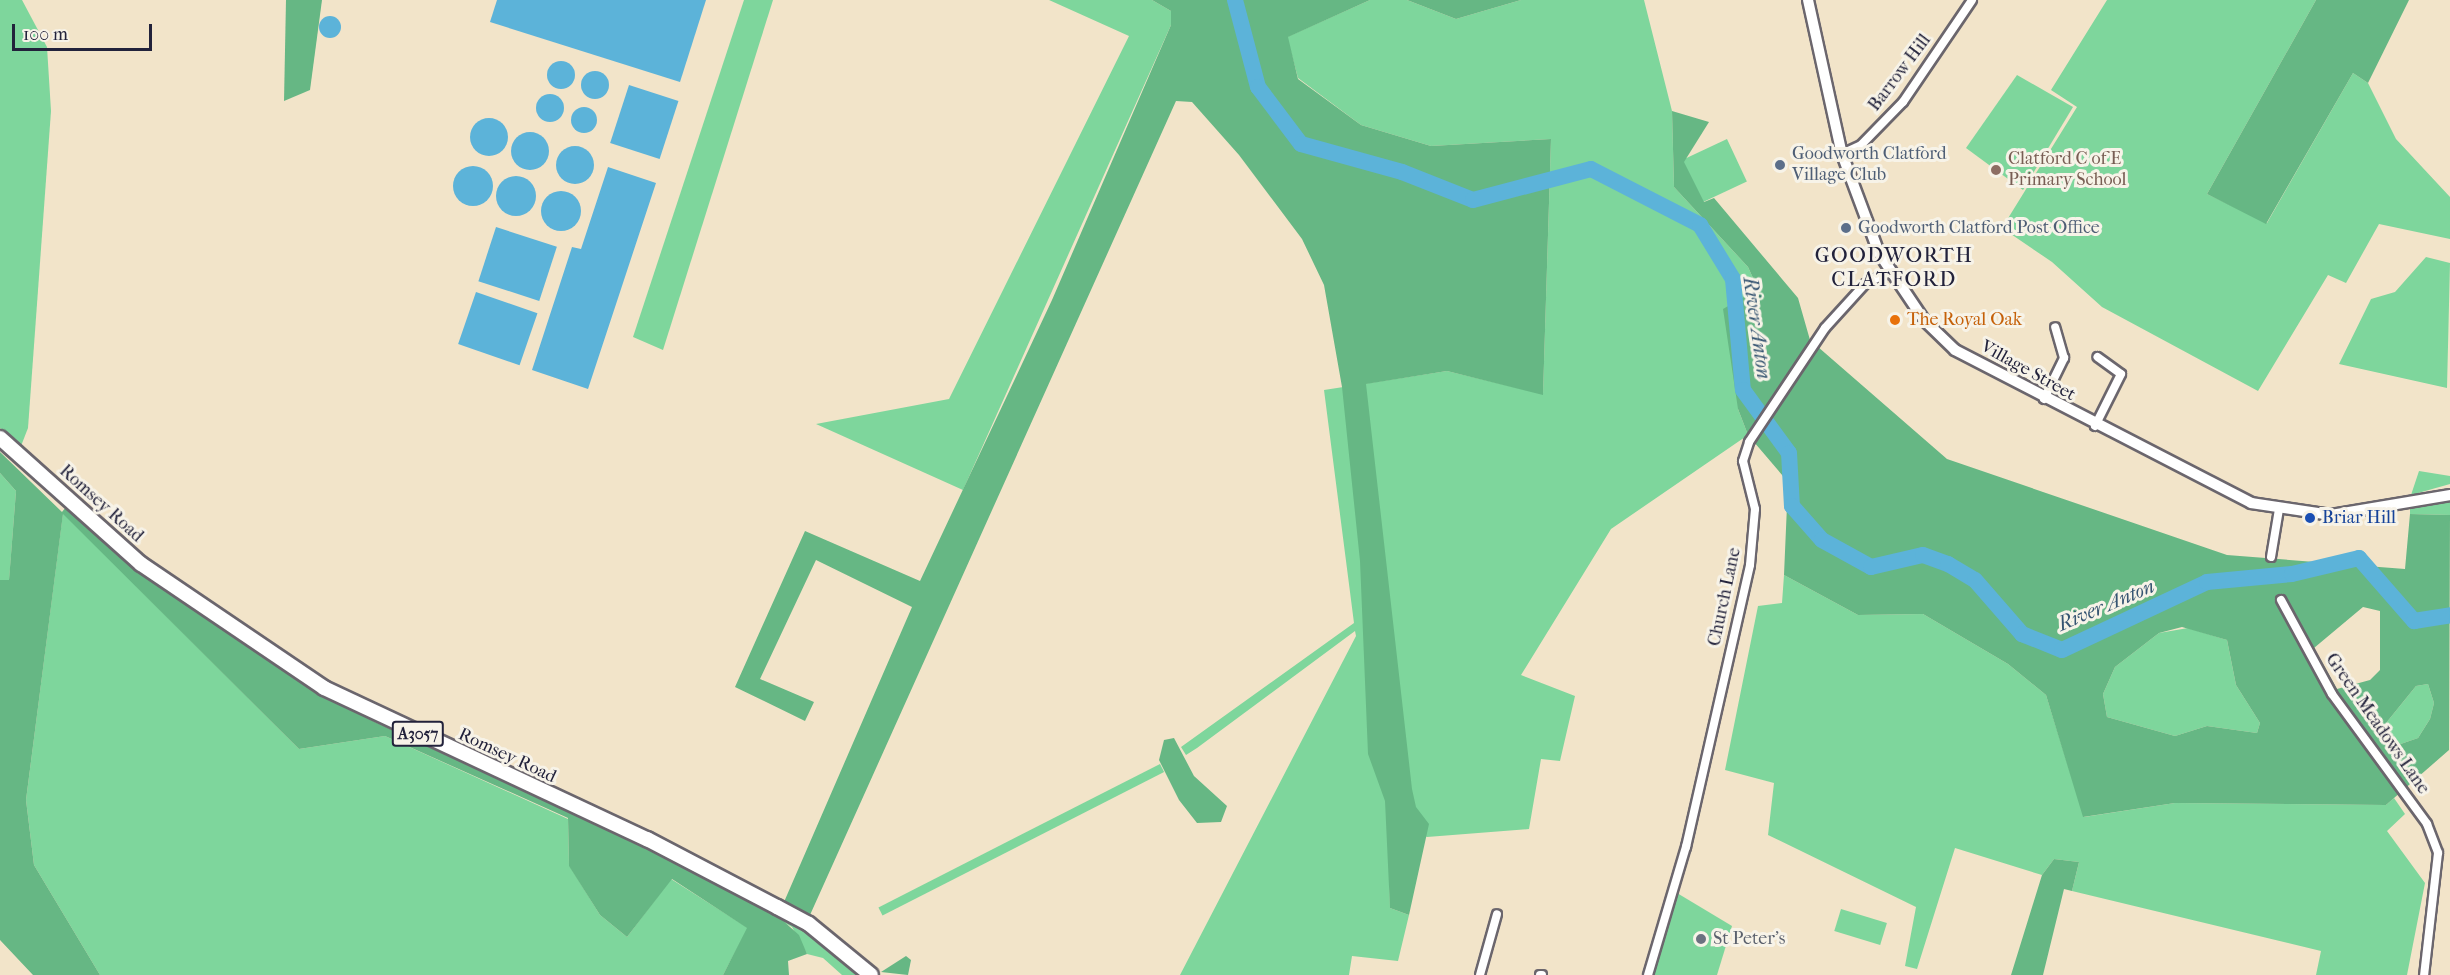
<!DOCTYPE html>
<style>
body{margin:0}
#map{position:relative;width:2450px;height:975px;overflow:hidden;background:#f2e4c9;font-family:"IM FELL French Canon",serif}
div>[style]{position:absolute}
.green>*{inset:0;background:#7ed69c;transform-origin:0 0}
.forest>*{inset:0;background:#66b784}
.water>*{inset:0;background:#5cb3d9;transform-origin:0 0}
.round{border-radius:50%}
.river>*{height:16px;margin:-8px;padding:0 8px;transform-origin:8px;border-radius:8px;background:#5cb3d9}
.roads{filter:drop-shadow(2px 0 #6b666d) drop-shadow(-2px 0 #6b666d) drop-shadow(0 2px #6b666d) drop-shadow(0 -2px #6b666d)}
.minor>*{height:8px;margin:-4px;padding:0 4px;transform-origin:4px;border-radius:4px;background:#fff}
.tertiary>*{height:10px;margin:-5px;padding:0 5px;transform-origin:5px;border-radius:5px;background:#fff}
.primary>*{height:14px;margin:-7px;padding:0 7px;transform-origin:7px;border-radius:7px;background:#fff}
.dots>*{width:16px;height:16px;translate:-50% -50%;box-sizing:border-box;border:3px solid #f7f3e8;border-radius:50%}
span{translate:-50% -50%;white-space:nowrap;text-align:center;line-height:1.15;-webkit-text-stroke:6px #f7f3e8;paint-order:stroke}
.shield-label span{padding:2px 4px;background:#f7f3e8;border:2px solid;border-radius:4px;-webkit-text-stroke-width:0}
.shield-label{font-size:16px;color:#22223b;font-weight:700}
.street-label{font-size:18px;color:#22223b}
.service-label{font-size:18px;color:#4e5e75}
.left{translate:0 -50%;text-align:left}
.education-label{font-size:18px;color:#785e54}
.food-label{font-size:18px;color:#c56008}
.transit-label{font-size:18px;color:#164399}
.worship-label{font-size:18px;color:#5b616d}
.water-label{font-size:20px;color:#365572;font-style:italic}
.quarter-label{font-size:21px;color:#22223b;letter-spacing:1.5px}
.scale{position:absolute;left:12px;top:24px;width:140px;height:27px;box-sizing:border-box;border:3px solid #22223b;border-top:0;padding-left:8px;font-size:18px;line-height:21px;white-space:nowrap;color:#22223b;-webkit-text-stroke:4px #f7f3e8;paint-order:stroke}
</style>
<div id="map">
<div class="green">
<div style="clip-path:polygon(0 0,22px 0,47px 47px,51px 111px,28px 428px,21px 446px,0 428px)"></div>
<div style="clip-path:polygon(744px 0,773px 0,663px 350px,633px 337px)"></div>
<div style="clip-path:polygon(1049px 0,1152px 0,1171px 11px,1171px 25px,963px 490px,816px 424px,949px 399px,1129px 36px)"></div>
<div style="clip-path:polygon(1370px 0,1407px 0,1456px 19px,1521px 0,1644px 0,1672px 111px,1674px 187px,1748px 267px,1758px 289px,1738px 409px,1748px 435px,1611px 529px,1521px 675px,1575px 696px,1560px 761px,1541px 759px,1529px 829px,1427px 837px,1388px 821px,1390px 908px,1409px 915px,1398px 961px,1352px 956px,1349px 975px,1180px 975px,1356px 636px,1355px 631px,1197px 748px,1186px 755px,1181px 747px,1354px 623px,1324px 390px,1447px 371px,1543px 394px,1551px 139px,1431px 146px,1361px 125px,1298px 78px,1287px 37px)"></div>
<div style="clip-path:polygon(2107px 0,2316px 0,2207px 194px,2267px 223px,2353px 73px,2368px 83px,2396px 139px,2450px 197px,2450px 239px,2379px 224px,2346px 283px,2328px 275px,2258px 391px,2102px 307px,2052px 262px,2002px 228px,2077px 107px,2051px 90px)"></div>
<div style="clip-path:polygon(2017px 75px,2073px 107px,2023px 190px,1966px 148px)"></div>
<div style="left:1727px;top:139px;width:47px;height:50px;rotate:65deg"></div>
<div style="clip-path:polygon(2426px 257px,2450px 263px,2447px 388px,2339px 364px,2371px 299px,2395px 292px)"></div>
<div style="clip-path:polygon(2419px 471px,2450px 476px,2450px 484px,2411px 495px)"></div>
<div style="clip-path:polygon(0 473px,16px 491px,9px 581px,0 580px)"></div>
<div style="clip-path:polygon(2450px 498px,2450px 515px,2410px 514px,2410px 508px)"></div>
<div style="clip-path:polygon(63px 513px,299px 749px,385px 736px,568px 819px,569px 865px,600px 915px,627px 937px,671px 879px,748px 928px,723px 975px,100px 975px,34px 865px,26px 800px)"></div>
<div style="clip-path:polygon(1784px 575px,1858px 615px,1923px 614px,2008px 664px,2046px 695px,2084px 817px,2175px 803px,2386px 805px,2394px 798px,2405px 814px,2387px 831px,2425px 883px,2407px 975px,2316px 975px,2321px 951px,2072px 891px,2079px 862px,2054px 859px,2042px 875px,1955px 848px,1917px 969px,1905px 966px,1916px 907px,1768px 835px,1774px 783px,1725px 770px,1758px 606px,1782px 603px)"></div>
<div style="clip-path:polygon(2188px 628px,2227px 640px,2236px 685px,2260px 723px,2257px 733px,2207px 726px,2175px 736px,2107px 717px,2103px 694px,2115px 667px,2159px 633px)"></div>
<div style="clip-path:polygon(2428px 684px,2434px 703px,2430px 719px,2418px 738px,2389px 748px,2382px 728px,2416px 686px)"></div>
<div style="left:1160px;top:764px;width:9px;height:316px;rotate:63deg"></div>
<div style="clip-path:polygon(1677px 893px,1732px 926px,1717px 975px,1652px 975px)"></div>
<div style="clip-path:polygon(748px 897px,815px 933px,864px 975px,842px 975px,823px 958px,807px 954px,792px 927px,746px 901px)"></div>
<div style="left:1841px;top:909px;width:48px;height:23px;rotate:17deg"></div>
</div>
<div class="forest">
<div style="clip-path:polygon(286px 0,322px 0,310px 90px,284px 101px)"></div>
<div style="clip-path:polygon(1152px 0,1370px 0,1288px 37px,1298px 79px,1361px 125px,1431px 146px,1551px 139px,1543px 395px,1447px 371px,1366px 384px,1412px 789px,1416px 807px,1429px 824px,1409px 915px,1390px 908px,1385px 801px,1368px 754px,1360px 561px,1342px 387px,1324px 285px,1302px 239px,1239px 155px,1192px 102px,1176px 101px,810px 915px,784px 902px,912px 607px,816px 560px,760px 679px,814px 702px,805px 721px,735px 687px,805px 531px,920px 581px,1052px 300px,1171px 25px,1171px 11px)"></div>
<div style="clip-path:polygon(1407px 0,1521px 0,1456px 19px)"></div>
<div style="clip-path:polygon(2316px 0,2409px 0,2368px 83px,2353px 73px,2266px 224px,2207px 194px)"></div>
<div style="clip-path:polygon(evenodd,1672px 111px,1709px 122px,1684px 162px,1704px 202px,1714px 198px,1798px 298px,1810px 340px,1947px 459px,2227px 555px,2405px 569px,2410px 514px,2450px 515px,2449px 750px,2386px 805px,2175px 803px,2083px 817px,2046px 695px,2008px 664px,1923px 614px,1858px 615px,1784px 575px,1788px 482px,1748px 435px,1738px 409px,1723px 309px,1758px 289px,1748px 267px,1674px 187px,1672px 111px,2363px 607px,2380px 611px,2380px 670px,2370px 680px,2337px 689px,2314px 648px,2363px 607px,1672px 111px,2182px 627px,2227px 640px,2236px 685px,2260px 723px,2257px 733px,2207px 726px,2175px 736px,2107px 717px,2103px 694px,2115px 667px,2159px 633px,2182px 627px,1672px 111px,2428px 684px,2434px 703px,2430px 719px,2418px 738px,2389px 748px,2382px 728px,2416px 686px,2428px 684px)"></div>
<div style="clip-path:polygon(0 452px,62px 512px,66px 507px,210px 621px,293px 675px,375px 722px,640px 845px,780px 918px,799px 935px,807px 954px,788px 961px,789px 975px,723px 975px,747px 928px,672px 879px,627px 937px,600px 915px,569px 866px,568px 818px,385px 736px,299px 749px,63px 514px,26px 800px,34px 865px,100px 975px,33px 975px,0 940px,0 580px,9px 580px,16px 491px,0 473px)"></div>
<div style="clip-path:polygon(1174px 738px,1194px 776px,1227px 806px,1221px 822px,1197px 823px,1179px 800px,1159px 760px,1164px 740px)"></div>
<div style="clip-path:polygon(2054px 859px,2079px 862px,2072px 891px,2064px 889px,2043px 975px,2011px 975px,2042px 875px)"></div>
<div style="clip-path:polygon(906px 956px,911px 960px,908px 975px,881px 972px)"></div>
</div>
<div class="water">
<div style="clip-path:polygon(497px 0,706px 0,680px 82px,490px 22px)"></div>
<div class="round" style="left:319px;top:16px;width:22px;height:22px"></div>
<div class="round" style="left:547px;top:61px;width:28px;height:28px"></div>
<div class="round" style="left:581px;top:71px;width:28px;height:28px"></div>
<div style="left:629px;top:85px;width:52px;height:61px;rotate:18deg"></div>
<div class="round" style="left:536px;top:94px;width:28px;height:28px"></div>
<div class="round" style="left:571px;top:107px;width:26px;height:26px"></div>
<div class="round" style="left:470px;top:118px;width:38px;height:38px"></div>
<div class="round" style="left:511px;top:132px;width:38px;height:38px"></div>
<div class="round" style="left:556px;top:146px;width:38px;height:38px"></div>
<div class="round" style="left:453px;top:166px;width:40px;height:40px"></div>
<div style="clip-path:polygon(608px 167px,656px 183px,588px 389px,532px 370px,572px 247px,581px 249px)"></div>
<div class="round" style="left:496px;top:176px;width:40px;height:40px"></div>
<div class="round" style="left:541px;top:191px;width:40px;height:40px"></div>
<div style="left:496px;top:227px;width:64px;height:57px;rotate:18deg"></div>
<div style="left:476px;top:292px;width:65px;height:55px;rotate:19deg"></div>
</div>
<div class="river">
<div style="left:1235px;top:0;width:90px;rotate:75.2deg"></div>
<div style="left:1258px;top:87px;width:71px;rotate:53deg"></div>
<div style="left:1301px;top:144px;width:105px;rotate:15.5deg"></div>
<div style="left:1402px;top:172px;width:76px;rotate:21.5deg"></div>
<div style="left:1473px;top:200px;width:122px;rotate:-14.7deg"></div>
<div style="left:1591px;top:169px;width:123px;rotate:27.2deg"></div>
<div style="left:1700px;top:225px;width:63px;rotate:58.6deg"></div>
<div style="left:1733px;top:279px;width:111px;rotate:84.9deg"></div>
<div style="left:1743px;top:390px;width:78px;rotate:53.9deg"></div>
<div style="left:1789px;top:453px;width:53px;rotate:86.8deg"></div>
<div style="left:1792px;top:506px;width:45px;rotate:48.6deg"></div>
<div style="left:1822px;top:540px;width:56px;rotate:28.9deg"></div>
<div style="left:1871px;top:567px;width:53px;rotate:-13deg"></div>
<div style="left:1923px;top:555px;width:27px;rotate:20deg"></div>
<div style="left:1948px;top:564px;width:31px;rotate:31deg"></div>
<div style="left:1975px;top:580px;width:72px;rotate:49deg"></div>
<div style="left:2022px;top:634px;width:43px;rotate:21.8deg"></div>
<div style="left:2062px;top:650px;width:160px;rotate:-25.1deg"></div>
<div style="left:2207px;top:582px;width:85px;rotate:-5.4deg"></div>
<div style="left:2292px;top:574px;width:69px;rotate:-13.4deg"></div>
<div style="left:2359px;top:558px;width:84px;rotate:48.9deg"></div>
<div style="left:2414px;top:621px;width:36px;rotate:-9deg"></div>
</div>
<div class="roads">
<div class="minor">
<div style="left:1842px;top:154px;width:21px;rotate:-25deg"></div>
<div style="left:1861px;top:145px;width:60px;rotate:-45.7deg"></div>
<div style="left:1903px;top:102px;width:123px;rotate:-55.9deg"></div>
<div style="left:2044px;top:399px;width:46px;rotate:-64deg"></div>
<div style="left:2064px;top:358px;width:32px;rotate:-106deg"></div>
<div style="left:2095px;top:426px;width:58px;rotate:-63.4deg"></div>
<div style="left:2121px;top:374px;width:29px;rotate:-144deg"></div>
<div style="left:2271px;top:557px;width:49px;rotate:-80.5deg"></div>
<div style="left:2281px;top:600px;width:107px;rotate:61.5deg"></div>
<div style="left:2332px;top:694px;width:161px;rotate:53.8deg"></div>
<div style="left:2427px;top:824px;width:31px;rotate:69deg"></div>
<div style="left:2438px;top:853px;width:123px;rotate:96.5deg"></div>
<div style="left:1480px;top:975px;width:63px;rotate:-74.4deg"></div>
<div style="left:1540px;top:975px;width:2px"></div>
<div style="left:1648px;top:975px;width:134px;rotate:-73.5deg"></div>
<div style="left:1686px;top:847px;width:289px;rotate:-77.2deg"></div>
<div style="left:1750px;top:565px;width:56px;rotate:-84.9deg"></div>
<div style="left:1755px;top:509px;width:49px;rotate:-104deg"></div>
<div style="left:1743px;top:461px;width:20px;rotate:-72deg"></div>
<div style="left:1749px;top:442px;width:137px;rotate:-56.3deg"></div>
<div style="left:1825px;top:328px;width:59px;rotate:-47.7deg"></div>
<div style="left:1865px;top:284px;width:28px;rotate:-26deg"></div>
</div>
<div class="tertiary">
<div style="left:1808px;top:0;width:158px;rotate:77.6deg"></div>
<div style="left:1842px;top:154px;width:106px;rotate:69.5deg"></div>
<div style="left:1879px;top:253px;width:81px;rotate:56.1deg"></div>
<div style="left:1924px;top:320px;width:43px;rotate:44.1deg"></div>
<div style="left:1955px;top:350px;width:333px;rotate:27.3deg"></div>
<div style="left:2251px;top:503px;width:81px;rotate:8.5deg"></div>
<div style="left:2331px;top:515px;width:121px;rotate:-9.5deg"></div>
</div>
<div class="primary">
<div style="left:0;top:438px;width:189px;rotate:41.8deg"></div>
<div style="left:141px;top:564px;width:221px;rotate:34.1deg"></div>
<div style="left:324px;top:688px;width:357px;rotate:25.1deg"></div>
<div style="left:647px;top:839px;width:147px;rotate:27.6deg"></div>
<div style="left:777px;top:907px;width:36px;rotate:28deg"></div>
<div style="left:809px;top:924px;width:80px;rotate:39.4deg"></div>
</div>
</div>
<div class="dots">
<div style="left:1780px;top:165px;background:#5c6f8a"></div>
<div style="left:1996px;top:170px;background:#8d6e63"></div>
<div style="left:1846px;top:228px;background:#5c6f8a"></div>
<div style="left:1895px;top:320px;background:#e8710a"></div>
<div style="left:2310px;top:518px;background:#1a4fb4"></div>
<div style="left:1701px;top:939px;background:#6b7280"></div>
</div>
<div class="shield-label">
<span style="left:418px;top:734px">A3057</span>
</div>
<div class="street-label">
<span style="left:1900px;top:73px;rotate:-53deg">Barrow Hill</span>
<span style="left:2028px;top:371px;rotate:29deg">Village Street</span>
<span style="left:101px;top:504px;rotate:42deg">Romsey Road</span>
<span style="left:1725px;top:597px;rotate:-78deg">Church Lane</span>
<span style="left:2377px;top:724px;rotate:55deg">Green Meadows Lane</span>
<span style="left:507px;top:756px;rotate:25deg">Romsey Road</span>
</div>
<div class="service-label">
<span class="left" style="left:1792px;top:165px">Goodworth Clatford<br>Village Club</span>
<span class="left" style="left:1858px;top:228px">Goodworth Clatford Post Office</span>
</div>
<div class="education-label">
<span class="left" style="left:2008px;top:170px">Clatford C of E<br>Primary School</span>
</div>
<div class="food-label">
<span class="left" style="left:1907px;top:320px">The Royal Oak</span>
</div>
<div class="transit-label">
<span class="left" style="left:2322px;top:518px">Briar Hill</span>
</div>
<div class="worship-label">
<span class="left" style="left:1713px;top:939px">St Peter's</span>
</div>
<div class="water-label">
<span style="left:1757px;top:328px;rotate:82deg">River Anton</span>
<span style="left:2106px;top:605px;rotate:-23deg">River Anton</span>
</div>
<div class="quarter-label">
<span style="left:1894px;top:267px">GOODWORTH<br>CLATFORD</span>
</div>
<div class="scale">100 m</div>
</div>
